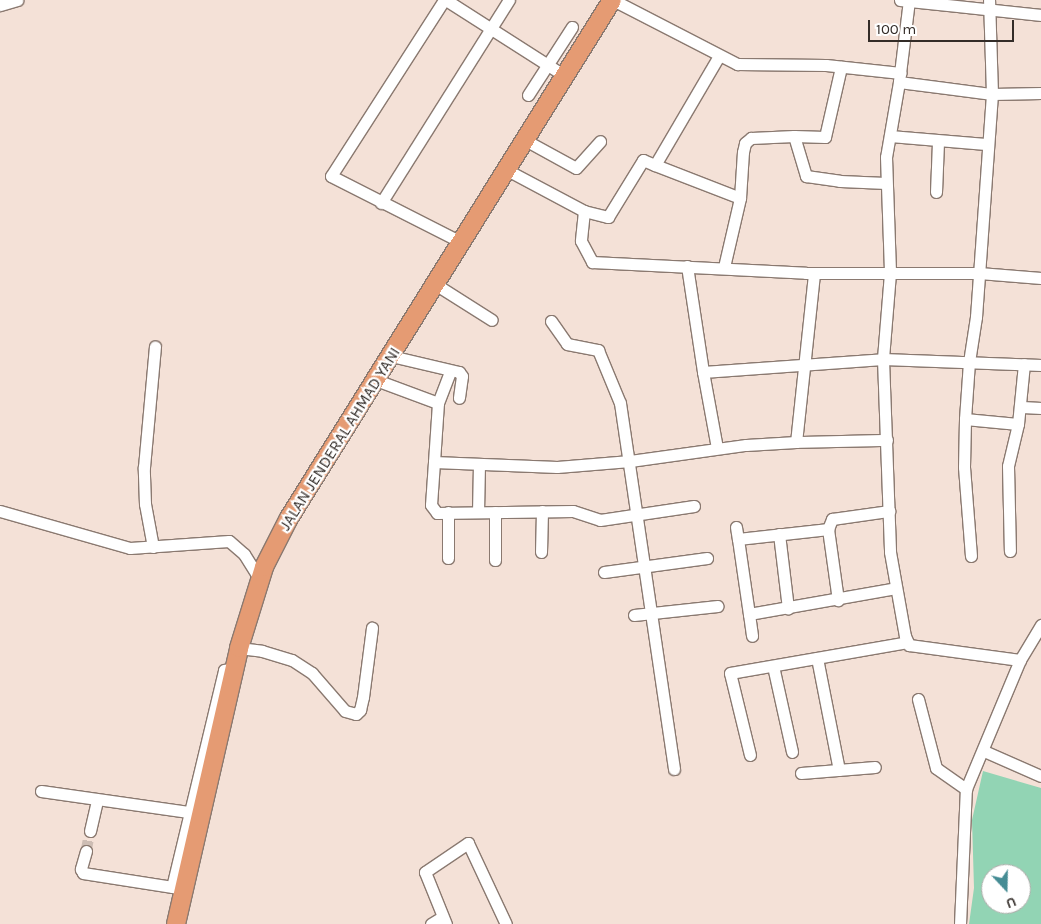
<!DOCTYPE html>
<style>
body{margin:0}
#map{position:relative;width:1041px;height:924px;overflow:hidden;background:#f4e1d7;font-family:Karla,sans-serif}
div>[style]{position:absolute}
.green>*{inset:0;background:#92d4b4}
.minor-tunnel>*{height:11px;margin-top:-5.5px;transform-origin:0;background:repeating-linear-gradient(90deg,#cdbdb4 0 11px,transparent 0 16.5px)}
.roads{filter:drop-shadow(1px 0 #8a7970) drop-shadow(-1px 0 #8a7970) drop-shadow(0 1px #8a7970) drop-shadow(0 -1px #8a7970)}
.minor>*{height:11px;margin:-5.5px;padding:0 5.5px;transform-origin:5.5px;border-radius:5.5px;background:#fff}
.highway>*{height:18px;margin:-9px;padding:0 9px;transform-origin:9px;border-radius:9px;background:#e59b73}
span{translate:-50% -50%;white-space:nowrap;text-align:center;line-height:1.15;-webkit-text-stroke:4.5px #fff;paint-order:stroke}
.street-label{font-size:16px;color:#332c28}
.north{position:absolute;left:981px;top:864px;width:50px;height:50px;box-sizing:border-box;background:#fff;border:1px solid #adaba9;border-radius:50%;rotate:159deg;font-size:14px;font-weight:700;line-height:20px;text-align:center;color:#332c28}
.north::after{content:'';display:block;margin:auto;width:18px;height:22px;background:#458c94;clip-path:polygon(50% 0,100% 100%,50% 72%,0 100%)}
.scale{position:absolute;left:868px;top:20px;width:146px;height:22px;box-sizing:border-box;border:2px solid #332c28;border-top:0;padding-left:6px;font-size:15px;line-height:18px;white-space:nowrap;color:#332c28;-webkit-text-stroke:4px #fff;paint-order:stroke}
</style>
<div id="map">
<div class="green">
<div style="clip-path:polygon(evenodd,983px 771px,1041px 788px,1041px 924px,969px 924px,974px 888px,972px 820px,983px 771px,991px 874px,1021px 874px,1021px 904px,991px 904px,991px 874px)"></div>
</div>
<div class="minor-tunnel">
<div style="left:86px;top:851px;width:20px;rotate:-79deg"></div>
</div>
<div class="roads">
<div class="minor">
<div style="left:444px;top:0;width:209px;rotate:122.7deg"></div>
<div style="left:331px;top:176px;width:146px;rotate:26.9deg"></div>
<div style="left:446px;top:0;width:141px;rotate:32.6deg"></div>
<div style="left:613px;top:0;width:140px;rotate:27.3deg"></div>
<div style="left:737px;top:64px;width:89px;rotate:0.6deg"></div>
<div style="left:826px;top:65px;width:75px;rotate:6.1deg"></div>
<div style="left:900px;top:0;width:142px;rotate:6.1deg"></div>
<div style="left:909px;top:0;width:83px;rotate:97deg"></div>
<div style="left:899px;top:82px;width:94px;rotate:7.4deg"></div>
<div style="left:992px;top:94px;width:49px;rotate:-1.2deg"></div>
<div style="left:0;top:5px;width:18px;rotate:-16deg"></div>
<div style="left:899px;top:82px;width:76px;rotate:99.8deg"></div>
<div style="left:886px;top:157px;width:116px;rotate:88deg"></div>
<div style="left:890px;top:273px;width:86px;rotate:94.7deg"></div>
<div style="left:883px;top:359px;width:193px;rotate:87.9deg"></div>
<div style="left:890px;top:552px;width:85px;rotate:79.9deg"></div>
<div style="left:905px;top:636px;width:10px;rotate:66deg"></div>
<div style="left:909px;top:645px;width:112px;rotate:7.7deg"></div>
<div style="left:528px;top:95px;width:81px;rotate:-57.1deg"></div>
<div style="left:794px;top:136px;width:31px;rotate:2deg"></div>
<div style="left:825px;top:137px;width:72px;rotate:-77.1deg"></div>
<div style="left:890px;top:136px;width:96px;rotate:4.8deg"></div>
<div style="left:525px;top:140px;width:58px;rotate:28.8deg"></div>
<div style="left:576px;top:168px;width:36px;rotate:-48deg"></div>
<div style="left:655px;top:165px;width:91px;rotate:21.2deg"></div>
<div style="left:507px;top:170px;width:87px;rotate:28deg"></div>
<div style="left:584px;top:211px;width:25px;rotate:14deg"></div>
<div style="left:608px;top:217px;width:67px;rotate:-58.4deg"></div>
<div style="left:643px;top:160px;width:13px;rotate:23deg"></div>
<div style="left:655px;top:165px;width:126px;rotate:-59.6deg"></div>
<div style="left:936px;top:192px;width:50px;rotate:-87.7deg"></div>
<div style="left:381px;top:203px;width:240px;rotate:-57.8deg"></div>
<div style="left:584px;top:211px;width:30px;rotate:96deg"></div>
<div style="left:581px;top:241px;width:24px;rotate:62deg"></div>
<div style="left:592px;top:262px;width:214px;rotate:2.9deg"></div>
<div style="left:806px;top:273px;width:173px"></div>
<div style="left:979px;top:273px;width:62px;rotate:4.6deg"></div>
<div style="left:687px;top:266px;width:107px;rotate:81.4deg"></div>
<div style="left:724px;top:267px;width:71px;rotate:-76.9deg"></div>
<div style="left:740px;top:198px;width:46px;rotate:-86.3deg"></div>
<div style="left:743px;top:152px;width:9px;rotate:-77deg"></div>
<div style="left:745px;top:143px;width:8px;rotate:-40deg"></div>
<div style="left:751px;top:138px;width:43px;rotate:-2.7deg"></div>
<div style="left:794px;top:136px;width:42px;rotate:73.3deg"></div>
<div style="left:806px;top:176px;width:34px;rotate:8deg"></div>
<div style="left:840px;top:181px;width:46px;rotate:2.5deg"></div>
<div style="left:814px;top:274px;width:169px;rotate:96.1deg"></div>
<div style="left:796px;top:442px;width:91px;rotate:-1.3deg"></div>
<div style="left:435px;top:284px;width:67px;rotate:32.3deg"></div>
<div style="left:551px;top:321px;width:28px;rotate:55deg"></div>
<div style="left:567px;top:344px;width:32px;rotate:11deg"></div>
<div style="left:598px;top:350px;width:57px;rotate:67.5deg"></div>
<div style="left:620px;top:403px;width:370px;rotate:81.6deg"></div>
<div style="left:391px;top:356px;width:70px;rotate:13.2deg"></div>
<div style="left:459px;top:372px;width:5px;rotate:53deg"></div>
<div style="left:462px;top:376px;width:22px;rotate:98deg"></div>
<div style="left:376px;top:380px;width:66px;rotate:20.4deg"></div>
<div style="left:438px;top:403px;width:59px;rotate:93.9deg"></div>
<div style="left:434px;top:462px;width:123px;rotate:2.3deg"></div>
<div style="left:557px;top:467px;width:73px;rotate:-4.7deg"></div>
<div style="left:630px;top:461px;width:117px;rotate:-7.9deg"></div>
<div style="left:746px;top:445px;width:50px;rotate:-3.4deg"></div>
<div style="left:438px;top:403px;width:34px;rotate:-69deg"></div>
<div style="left:1022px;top:407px;width:19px;rotate:3deg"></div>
<div style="left:965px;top:419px;width:53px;rotate:5.4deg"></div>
<div style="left:1018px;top:424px;width:43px;rotate:103.4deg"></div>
<div style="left:1008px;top:466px;width:85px;rotate:88.7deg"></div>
<div style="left:1018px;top:424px;width:60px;rotate:-84.3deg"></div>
<div style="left:717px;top:448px;width:77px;rotate:-100.4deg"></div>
<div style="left:703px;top:372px;width:180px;rotate:-4.1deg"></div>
<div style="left:883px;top:359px;width:158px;rotate:2.2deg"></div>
<div style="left:434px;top:462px;width:43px;rotate:94deg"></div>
<div style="left:431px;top:505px;width:10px;rotate:53deg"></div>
<div style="left:437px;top:513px;width:136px;rotate:-0.8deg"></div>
<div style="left:573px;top:511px;width:28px;rotate:18deg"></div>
<div style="left:600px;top:520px;width:95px;rotate:-8.5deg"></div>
<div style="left:0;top:511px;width:135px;rotate:15.9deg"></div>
<div style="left:130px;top:548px;width:99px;rotate:-4deg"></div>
<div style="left:229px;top:541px;width:20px;rotate:41deg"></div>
<div style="left:244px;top:554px;width:31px;rotate:58deg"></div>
<div style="left:478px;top:512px;width:47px;rotate:-88.8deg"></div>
<div style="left:736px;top:527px;width:12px;rotate:81deg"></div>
<div style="left:738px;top:539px;width:91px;rotate:-6.3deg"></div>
<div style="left:828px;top:529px;width:11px;rotate:-68deg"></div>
<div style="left:832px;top:519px;width:58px;rotate:-8deg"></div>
<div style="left:828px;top:529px;width:72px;rotate:82deg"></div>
<div style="left:779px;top:534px;width:75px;rotate:83.1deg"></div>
<div style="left:738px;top:539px;width:76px;rotate:81.7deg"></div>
<div style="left:749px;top:614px;width:149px;rotate:-10deg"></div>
<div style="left:153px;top:547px;width:44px;rotate:-100.5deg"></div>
<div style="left:145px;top:504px;width:37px;rotate:-92deg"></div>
<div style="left:144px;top:467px;width:121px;rotate:-84.8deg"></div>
<div style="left:541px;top:552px;width:41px;rotate:-88.6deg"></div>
<div style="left:971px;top:556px;width:89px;rotate:-94.5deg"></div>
<div style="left:964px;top:467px;width:48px;rotate:-88.8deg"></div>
<div style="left:965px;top:419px;width:57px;rotate:-86deg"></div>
<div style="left:969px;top:362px;width:46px;rotate:-81.2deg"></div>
<div style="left:976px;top:317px;width:224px;rotate:-85.9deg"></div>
<div style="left:992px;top:94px;width:94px;rotate:-91.8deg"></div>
<div style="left:448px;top:558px;width:46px;rotate:-90deg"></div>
<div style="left:495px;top:560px;width:48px;rotate:-90deg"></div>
<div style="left:604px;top:572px;width:104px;rotate:-7.7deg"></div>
<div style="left:749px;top:614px;width:22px;rotate:82deg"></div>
<div style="left:634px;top:615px;width:84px;rotate:-6.1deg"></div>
<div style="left:239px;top:648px;width:23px;rotate:7deg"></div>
<div style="left:262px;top:651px;width:31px;rotate:17deg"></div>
<div style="left:292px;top:660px;width:24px;rotate:33deg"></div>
<div style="left:312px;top:673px;width:50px;rotate:49deg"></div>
<div style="left:345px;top:711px;width:11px;rotate:15deg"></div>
<div style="left:356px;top:714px;width:6px;rotate:-45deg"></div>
<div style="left:360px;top:710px;width:13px;rotate:-77deg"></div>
<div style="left:363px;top:697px;width:70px;rotate:-82.6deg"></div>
<div style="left:817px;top:658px;width:114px;rotate:78.9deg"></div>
<div style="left:773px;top:666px;width:88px;rotate:77.5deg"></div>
<div style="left:918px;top:699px;width:71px;rotate:75.4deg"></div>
<div style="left:936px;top:768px;width:37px;rotate:35deg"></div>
<div style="left:984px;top:751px;width:62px;rotate:23.7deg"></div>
<div style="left:750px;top:755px;width:84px;rotate:-103.7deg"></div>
<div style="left:730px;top:673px;width:180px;rotate:-9.9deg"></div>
<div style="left:801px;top:773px;width:74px;rotate:-4.6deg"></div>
<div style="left:41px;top:791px;width:156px;rotate:8.1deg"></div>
<div style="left:90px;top:831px;width:31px;rotate:-77deg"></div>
<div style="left:86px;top:851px;width:19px;rotate:106deg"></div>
<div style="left:81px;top:869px;width:4px;rotate:63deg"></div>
<div style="left:83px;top:873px;width:97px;rotate:8.9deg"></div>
<div style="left:172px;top:887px;width:223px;rotate:-76.5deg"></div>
<div style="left:224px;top:670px;width:11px;rotate:-10deg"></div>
<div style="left:431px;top:924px;width:13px;rotate:-32deg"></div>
<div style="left:446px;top:924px;width:56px;rotate:-112deg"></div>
<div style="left:425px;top:872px;width:52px;rotate:-34deg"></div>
<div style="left:468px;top:843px;width:89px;rotate:64.9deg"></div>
<div style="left:960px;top:924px;width:135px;rotate:-87.5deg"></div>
<div style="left:966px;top:789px;width:140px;rotate:-67.3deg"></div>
<div style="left:1020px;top:660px;width:41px;rotate:-59deg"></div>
</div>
<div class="highway">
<div style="left:176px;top:924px;width:283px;rotate:-77.1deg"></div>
<div style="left:239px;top:648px;width:85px;rotate:-72.8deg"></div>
<div style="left:264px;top:567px;width:55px;rotate:-63deg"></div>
<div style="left:289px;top:518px;width:610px;rotate:-58.05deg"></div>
</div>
</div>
<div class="street-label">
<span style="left:340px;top:439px;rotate:-58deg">JALAN JENDERAL AHMAD YANI</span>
</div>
<div class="north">U</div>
<div class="scale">100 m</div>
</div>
